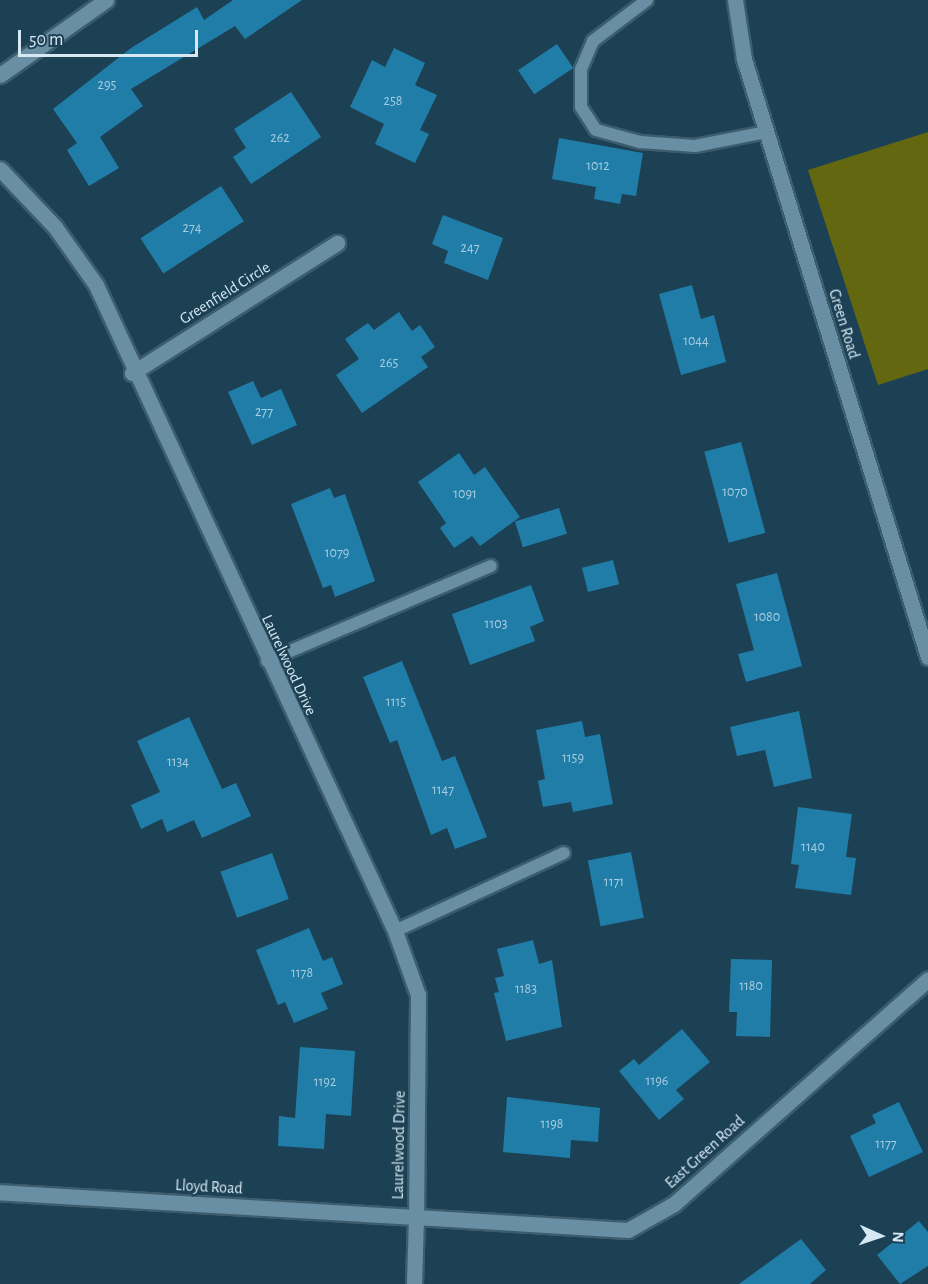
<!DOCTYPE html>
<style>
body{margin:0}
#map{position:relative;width:928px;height:1284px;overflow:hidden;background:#1d4154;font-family:"Alegreya Sans",sans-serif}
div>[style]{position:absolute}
.green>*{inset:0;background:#636810}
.building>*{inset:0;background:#1f7da7;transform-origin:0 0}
.roads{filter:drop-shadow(2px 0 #3c5d6d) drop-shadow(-2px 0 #3c5d6d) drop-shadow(0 2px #3c5d6d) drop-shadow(0 -2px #3c5d6d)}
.service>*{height:12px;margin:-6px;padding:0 6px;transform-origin:6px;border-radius:6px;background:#698fa4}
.minor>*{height:15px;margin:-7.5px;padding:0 7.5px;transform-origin:7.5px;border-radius:7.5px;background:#698fa4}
.tertiary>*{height:15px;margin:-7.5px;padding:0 7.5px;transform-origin:7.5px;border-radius:7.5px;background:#698fa4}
span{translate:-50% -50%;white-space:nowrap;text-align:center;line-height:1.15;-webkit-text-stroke:4.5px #1d4154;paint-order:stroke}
.number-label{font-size:14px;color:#a8cde1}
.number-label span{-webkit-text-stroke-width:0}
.street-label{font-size:16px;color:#d5e8f4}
.north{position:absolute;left:850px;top:1206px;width:60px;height:60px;-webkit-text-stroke:4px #1d4154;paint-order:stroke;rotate:93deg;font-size:16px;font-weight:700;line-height:24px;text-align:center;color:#d5e8f4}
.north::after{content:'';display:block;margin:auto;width:21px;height:27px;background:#d5e8f4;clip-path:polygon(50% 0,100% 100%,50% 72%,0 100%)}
.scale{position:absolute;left:18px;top:30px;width:180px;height:27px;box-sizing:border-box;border:3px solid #d5e8f4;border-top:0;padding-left:8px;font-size:18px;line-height:21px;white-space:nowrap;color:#d5e8f4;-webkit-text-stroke:4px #1d4154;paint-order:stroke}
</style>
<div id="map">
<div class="green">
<div style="clip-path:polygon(928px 132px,928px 369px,878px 385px,808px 170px)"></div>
</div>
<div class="building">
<div style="clip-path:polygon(233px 0,302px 0,245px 39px,235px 26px,131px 89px,143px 106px,100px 137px,119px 168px,89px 186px,67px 150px,77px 143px,53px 109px,131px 48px,197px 7px,204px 20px)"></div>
<div style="left:557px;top:44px;width:29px;height:47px;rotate:56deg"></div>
<div style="clip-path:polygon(394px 48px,425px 63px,415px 85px,437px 95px,420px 130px,429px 134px,415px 163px,375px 144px,384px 124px,350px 107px,372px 60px,385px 67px)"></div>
<div style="clip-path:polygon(291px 92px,321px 137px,251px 184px,233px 157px,246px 148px,234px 129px)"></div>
<div style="clip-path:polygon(559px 138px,643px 153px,636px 196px,622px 194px,620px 204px,594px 199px,596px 187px,552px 179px)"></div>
<div style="left:221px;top:186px;width:42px;height:96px;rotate:57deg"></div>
<div style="clip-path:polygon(443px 215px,503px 238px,488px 280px,444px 263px,448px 251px,432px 244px)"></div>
<div style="clip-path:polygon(692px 285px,701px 319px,714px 315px,726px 362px,681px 375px,659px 294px)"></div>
<div style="clip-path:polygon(399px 312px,412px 331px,420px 325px,435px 347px,421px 357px,428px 367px,362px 413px,336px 375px,359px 359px,345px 339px,368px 323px,374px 330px)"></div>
<div style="clip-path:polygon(253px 381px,261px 398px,281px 389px,297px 425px,252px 445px,228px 392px)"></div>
<div style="left:741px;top:442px;width:94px;height:38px;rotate:75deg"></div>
<div style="clip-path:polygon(459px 453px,474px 475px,485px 467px,520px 517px,480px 546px,472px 536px,454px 548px,440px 528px,446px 523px,418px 482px)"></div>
<div style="clip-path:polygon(330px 488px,334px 498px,345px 494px,375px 581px,335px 597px,331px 585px,323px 588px,291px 504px)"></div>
<div style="left:559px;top:508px;width:27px;height:46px;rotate:73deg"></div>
<div style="left:613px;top:560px;width:25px;height:32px;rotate:76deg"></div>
<div style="clip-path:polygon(777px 573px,802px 666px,746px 682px,738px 654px,754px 650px,736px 584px)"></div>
<div style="clip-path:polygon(531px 585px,544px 621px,530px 627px,535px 641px,470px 665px,452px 614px)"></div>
<div style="clip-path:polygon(402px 661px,442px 761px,455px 756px,487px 837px,455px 849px,447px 828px,431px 835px,397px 740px,390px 743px,363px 677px)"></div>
<div style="clip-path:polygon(799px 711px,812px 778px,774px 787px,765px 750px,737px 756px,730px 727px)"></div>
<div style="clip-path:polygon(189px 717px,222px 789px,236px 783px,251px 816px,202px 838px,194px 820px,167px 832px,162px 819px,141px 829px,131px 805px,160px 792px,137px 741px)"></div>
<div style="clip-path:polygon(582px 721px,585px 737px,600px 734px,613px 804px,573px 812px,571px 802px,543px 807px,538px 781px,545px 779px,536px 730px)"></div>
<div style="clip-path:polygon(798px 807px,852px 814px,846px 857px,856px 858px,851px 895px,795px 888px,799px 865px,791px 864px)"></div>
<div style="left:631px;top:852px;width:67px;height:44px;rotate:79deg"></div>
<div style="left:272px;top:853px;width:49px;height:55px;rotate:70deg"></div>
<div style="clip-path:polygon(309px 928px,323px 961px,332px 957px,343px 984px,321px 993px,328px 1009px,294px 1023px,285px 1002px,278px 1005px,256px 950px)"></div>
<div style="clip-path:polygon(533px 940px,539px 964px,552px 960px,562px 1027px,506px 1041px,494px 993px,499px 992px,495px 978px,504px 976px,497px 949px)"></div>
<div style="clip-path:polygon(731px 959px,772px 960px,770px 1037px,736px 1036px,737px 1012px,729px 1012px)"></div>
<div style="clip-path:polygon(682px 1029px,710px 1062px,676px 1090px,684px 1099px,659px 1120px,619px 1071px,634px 1059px,639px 1065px)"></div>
<div style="clip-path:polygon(300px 1047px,355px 1051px,351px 1116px,326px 1114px,324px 1149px,278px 1146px,279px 1116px,295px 1118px)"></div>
<div style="clip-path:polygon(507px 1097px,600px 1108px,598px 1142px,571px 1140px,570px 1158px,503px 1152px)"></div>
<div style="clip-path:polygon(899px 1102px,923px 1152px,869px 1177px,850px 1136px,876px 1123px,872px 1115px)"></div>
<div style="clip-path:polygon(919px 1221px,928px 1232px,928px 1266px,900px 1284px,877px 1255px)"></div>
<div style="clip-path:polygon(801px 1239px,826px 1270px,810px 1284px,739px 1284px)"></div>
</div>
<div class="roads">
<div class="service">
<div style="left:647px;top:0;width:68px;rotate:142.8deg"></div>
<div style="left:593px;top:41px;width:30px;rotate:113deg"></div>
<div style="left:581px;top:69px;width:38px;rotate:90deg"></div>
<div style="left:581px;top:107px;width:27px;rotate:57deg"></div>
<div style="left:596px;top:130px;width:46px;rotate:15.3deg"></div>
<div style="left:640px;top:142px;width:55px;rotate:4.2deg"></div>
<div style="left:695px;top:146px;width:72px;rotate:-11.2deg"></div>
<div style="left:267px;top:661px;width:243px;rotate:-23deg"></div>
<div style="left:395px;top:931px;width:186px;rotate:-24.8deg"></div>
</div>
<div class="minor">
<div style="left:735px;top:0;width:60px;rotate:81.3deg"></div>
<div style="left:744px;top:59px;width:626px;rotate:72.9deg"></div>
<div style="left:0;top:75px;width:130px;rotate:-35.3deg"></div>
<div style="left:0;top:169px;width:80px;rotate:46.5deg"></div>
<div style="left:55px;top:227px;width:71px;rotate:54.7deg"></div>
<div style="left:96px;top:285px;width:712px;rotate:65.16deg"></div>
<div style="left:395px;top:931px;width:68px;rotate:70.2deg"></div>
<div style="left:418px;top:995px;width:222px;rotate:90.5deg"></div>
<div style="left:416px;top:1217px;width:417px;rotate:-176.6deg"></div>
<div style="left:132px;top:373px;width:243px;rotate:-32.4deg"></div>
</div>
<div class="tertiary">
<div style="left:414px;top:1284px;width:67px;rotate:-88.3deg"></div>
<div style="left:416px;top:1217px;width:212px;rotate:3.5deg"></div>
<div style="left:628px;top:1230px;width:53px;rotate:-29.5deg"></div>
<div style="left:674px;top:1204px;width:339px;rotate:-41.5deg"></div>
</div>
</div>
<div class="number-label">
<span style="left:107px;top:85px">295</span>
<span style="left:393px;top:101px">258</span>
<span style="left:280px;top:138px">262</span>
<span style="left:598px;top:166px">1012</span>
<span style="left:192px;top:228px">274</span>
<span style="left:470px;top:248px">247</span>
<span style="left:696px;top:341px">1044</span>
<span style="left:389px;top:363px">265</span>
<span style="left:264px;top:412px">277</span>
<span style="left:735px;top:492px">1070</span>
<span style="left:465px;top:494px">1091</span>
<span style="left:337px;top:553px">1079</span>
<span style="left:767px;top:617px">1080</span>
<span style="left:496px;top:624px">1103</span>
<span style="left:396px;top:702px">1115</span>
<span style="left:573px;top:758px">1159</span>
<span style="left:178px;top:762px">1134</span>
<span style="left:443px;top:790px">1147</span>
<span style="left:813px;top:847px">1140</span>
<span style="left:614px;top:882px">1171</span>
<span style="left:302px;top:973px">1178</span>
<span style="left:751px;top:986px">1180</span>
<span style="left:526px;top:989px">1183</span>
<span style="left:657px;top:1081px">1196</span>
<span style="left:325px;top:1082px">1192</span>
<span style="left:552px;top:1124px">1198</span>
<span style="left:886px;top:1144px">1177</span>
</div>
<div class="street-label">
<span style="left:225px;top:293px;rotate:-32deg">Greenfield Circle</span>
<span style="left:844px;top:324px;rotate:73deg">Green Road</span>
<span style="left:289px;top:665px;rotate:65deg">Laurelwood Drive</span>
<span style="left:399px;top:1145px;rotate:-89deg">Laurelwood Drive</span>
<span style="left:705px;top:1152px;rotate:-42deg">East Green Road</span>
<span style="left:209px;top:1187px;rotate:3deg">Lloyd Road</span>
</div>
<div class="north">N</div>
<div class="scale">50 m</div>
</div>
